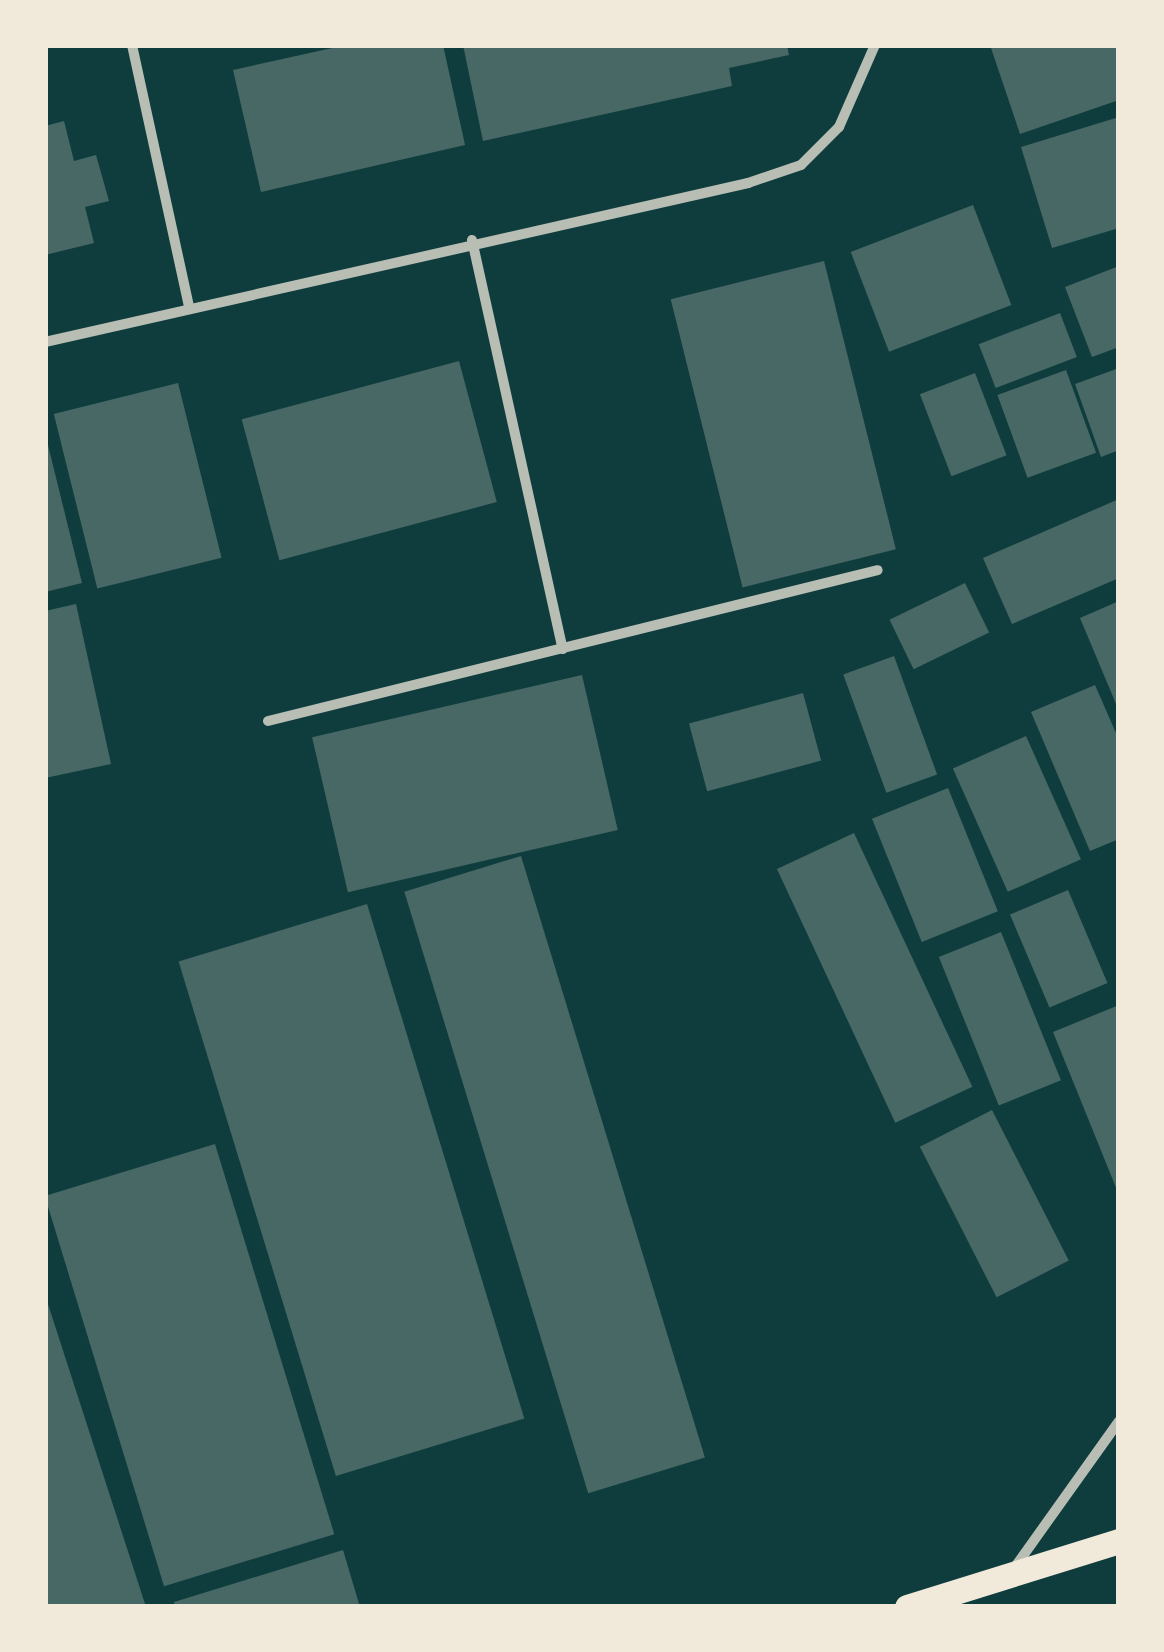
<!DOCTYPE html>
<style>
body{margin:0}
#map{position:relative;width:1164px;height:1652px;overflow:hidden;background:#0f3d3e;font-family:"Alegreya Sans",sans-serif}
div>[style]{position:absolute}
.building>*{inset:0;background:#486865;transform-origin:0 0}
.minor>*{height:10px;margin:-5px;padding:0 5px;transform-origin:5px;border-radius:5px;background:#b8beb3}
.primary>*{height:25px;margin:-12.5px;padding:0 12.5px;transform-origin:12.5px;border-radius:12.5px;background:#f1e9da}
span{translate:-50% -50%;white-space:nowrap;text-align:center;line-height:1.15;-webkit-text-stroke:10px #f1e9da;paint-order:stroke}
.frame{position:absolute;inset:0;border:48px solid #f1e9da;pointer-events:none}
</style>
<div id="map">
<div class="building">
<div style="clip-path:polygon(346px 45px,443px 45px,465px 145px,261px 192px,233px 70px)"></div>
<div style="clip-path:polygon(463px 45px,787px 45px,789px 55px,729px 68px,732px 86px,483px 141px)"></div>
<div style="clip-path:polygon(990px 45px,1119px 45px,1119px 100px,1020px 134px)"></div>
<div style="clip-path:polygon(1119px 117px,1119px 228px,1052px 248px,1021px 147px)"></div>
<div style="clip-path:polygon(64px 121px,74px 161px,96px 155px,109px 201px,85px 207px,94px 243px,45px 255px,45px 126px)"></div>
<div style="left:973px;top:205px;width:107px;height:131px;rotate:69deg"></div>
<div style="left:824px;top:261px;width:297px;height:158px;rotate:76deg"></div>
<div style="clip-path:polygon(1119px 266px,1119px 347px,1092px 357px,1065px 287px)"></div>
<div style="left:1060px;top:313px;width:47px;height:87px;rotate:69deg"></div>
<div style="left:459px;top:361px;width:146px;height:225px;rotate:75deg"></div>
<div style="clip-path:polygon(1119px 368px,1119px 450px,1101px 457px,1075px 384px)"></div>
<div style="left:1066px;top:370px;width:88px;height:73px;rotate:70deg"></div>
<div style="left:975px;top:373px;width:88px;height:59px;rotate:69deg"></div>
<div style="left:178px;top:383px;width:180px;height:128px;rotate:76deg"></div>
<div style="clip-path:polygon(45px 433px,82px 583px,45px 592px)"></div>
<div style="clip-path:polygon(1119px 499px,1119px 578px,1012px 624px,983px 558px)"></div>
<div style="left:965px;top:583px;width:55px;height:84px;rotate:64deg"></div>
<div style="clip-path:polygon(1119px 601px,1119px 711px,1080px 618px)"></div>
<div style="clip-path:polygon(76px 604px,111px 764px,45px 778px,45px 611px)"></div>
<div style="left:894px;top:656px;width:126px;height:54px;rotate:70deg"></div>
<div style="left:582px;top:675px;width:159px;height:277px;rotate:77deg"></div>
<div style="clip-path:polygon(1095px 685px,1119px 740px,1119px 839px,1090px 851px,1031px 712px)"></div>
<div style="left:803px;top:693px;width:70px;height:118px;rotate:75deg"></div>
<div style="left:1026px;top:736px;width:135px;height:80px;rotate:66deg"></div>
<div style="left:948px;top:788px;width:133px;height:82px;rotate:68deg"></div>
<div style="left:854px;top:833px;width:280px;height:85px;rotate:65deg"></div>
<div style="left:521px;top:856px;width:629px;height:122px;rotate:73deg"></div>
<div style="left:1068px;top:890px;width:101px;height:63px;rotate:67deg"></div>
<div style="left:367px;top:904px;width:538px;height:197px;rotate:73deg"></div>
<div style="left:1001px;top:932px;width:160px;height:67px;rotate:68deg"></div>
<div style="clip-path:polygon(1119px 1005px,1119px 1195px,1053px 1032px)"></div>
<div style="left:992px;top:1110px;width:169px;height:81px;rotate:63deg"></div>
<div style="left:215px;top:1144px;width:408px;height:178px;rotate:73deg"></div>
<div style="clip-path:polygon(45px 1298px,46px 1298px,146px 1607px,45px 1607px)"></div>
<div style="clip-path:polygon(343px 1550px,360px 1607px,175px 1607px,174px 1602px)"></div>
</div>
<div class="minor">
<div style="left:132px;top:45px;width:268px;rotate:77.7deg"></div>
<div style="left:472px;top:240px;width:419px;rotate:77.5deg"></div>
<div style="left:45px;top:342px;width:721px;rotate:-12.74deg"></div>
<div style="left:748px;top:183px;width:56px;rotate:-18.8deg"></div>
<div style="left:801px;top:165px;width:54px;rotate:-45deg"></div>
<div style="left:839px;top:127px;width:90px;rotate:-66.3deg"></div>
<div style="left:268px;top:721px;width:628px;rotate:-13.9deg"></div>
<div style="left:1015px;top:1567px;width:179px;rotate:-54.5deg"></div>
</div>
<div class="primary">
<div style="left:907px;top:1607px;width:222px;rotate:-17.3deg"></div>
</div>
<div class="frame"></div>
</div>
